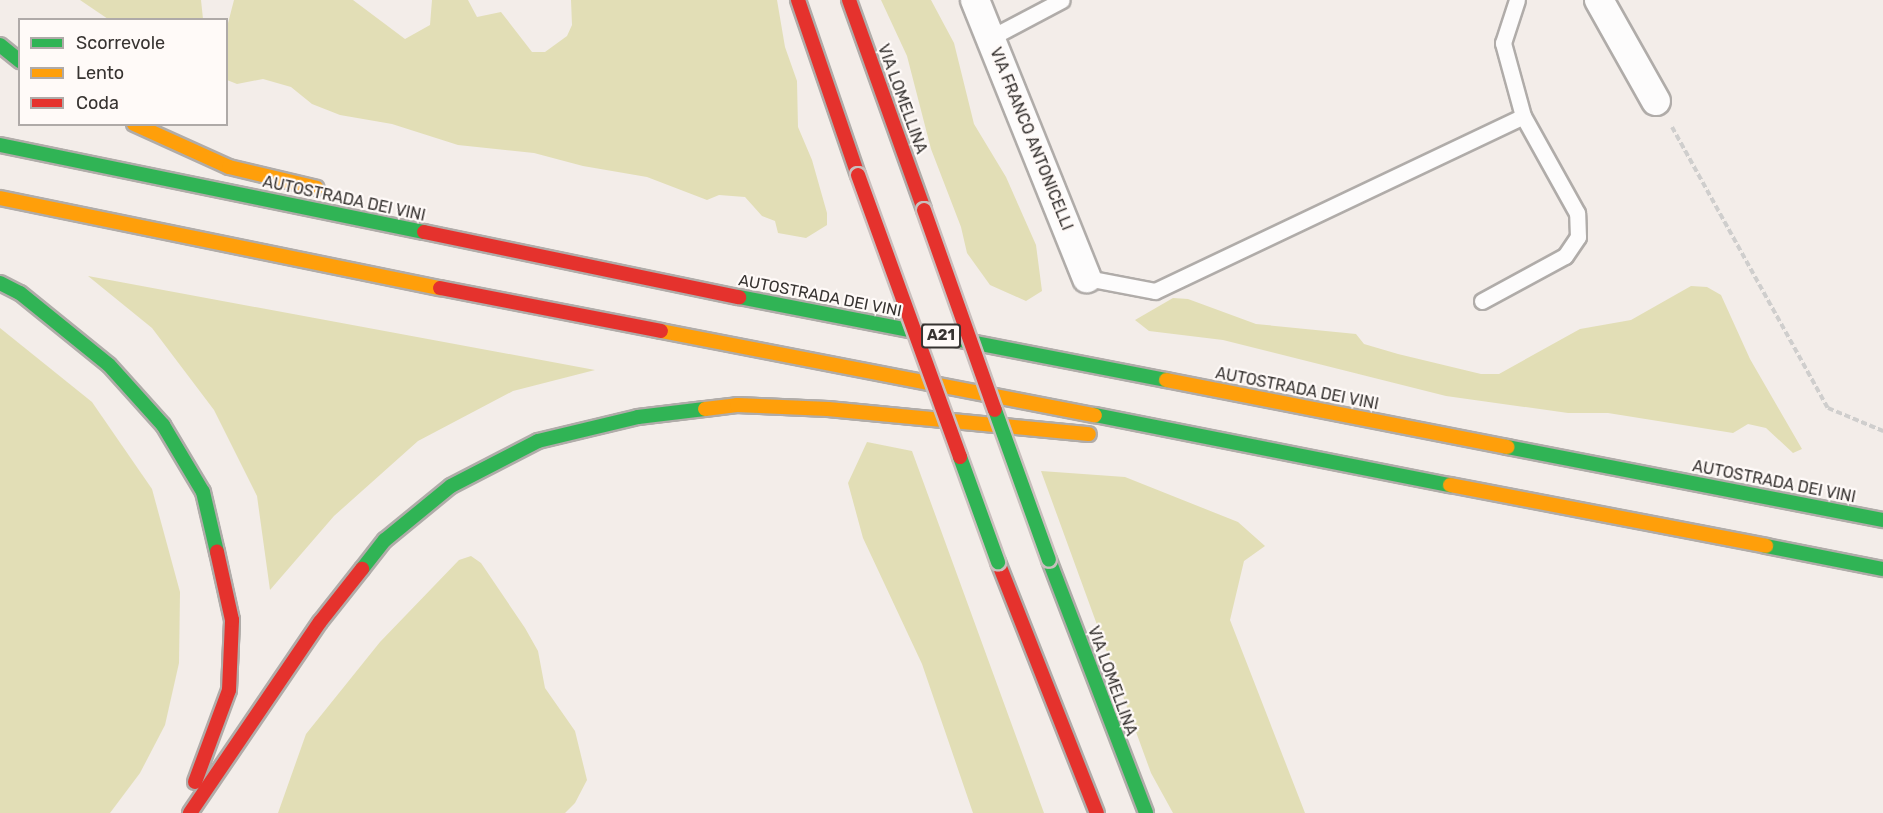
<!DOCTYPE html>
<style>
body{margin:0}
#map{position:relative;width:1883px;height:813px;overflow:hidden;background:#f3ede9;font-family:Rubik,sans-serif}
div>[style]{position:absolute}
.green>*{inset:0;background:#e2deb6}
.path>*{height:4px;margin-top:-2px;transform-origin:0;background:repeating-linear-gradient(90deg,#cfcecd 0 6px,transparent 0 9px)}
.roads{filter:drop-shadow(2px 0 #b0aca9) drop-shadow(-2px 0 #b0aca9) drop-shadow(0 2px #b0aca9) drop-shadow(0 -2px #b0aca9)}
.lane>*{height:15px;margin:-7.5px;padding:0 7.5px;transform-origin:7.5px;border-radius:7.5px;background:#fdfcfc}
.street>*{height:28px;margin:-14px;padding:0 14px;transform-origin:14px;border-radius:14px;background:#fdfcfc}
.fast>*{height:14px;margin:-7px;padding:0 7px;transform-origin:7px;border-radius:7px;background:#30b455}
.slow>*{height:14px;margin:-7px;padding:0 7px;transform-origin:7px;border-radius:7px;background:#ff9f0a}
.jam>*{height:14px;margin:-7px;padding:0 7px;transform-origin:7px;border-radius:7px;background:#e5322d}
.bridges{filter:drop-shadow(2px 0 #c9bfbd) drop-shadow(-2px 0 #c9bfbd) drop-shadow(0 2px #c9bfbd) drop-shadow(0 -2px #c9bfbd)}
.fast-bridge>*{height:14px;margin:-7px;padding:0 7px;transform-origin:7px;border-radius:7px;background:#30b455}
.jam-bridge>*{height:14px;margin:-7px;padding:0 7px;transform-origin:7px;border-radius:7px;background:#e5322d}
span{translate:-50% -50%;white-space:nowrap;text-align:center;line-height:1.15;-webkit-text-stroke:4.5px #fffaf8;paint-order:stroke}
.shield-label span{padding:2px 4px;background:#fffaf8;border:2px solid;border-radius:4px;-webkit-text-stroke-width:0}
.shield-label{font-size:15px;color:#373331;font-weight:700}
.street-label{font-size:16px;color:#373331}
.legend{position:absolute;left:18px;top:18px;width:210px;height:108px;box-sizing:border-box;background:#fffaf8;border:2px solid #afaaa8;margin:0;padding:8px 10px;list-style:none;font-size:18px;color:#373331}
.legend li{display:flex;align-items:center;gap:12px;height:30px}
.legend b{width:30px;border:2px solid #afaaa8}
</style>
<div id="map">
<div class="green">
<div style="clip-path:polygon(80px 0,201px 0,203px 19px,108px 19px)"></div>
<div style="clip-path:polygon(234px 0,353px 0,405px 39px,430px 25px,432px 0,468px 0,477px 17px,501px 12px,532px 52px,545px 52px,567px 36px,572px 25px,571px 0,777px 0,785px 47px,797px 81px,798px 127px,812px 160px,827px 213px,827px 225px,806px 238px,778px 233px,775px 221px,762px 216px,745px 197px,719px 195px,707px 200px,647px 177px,583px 166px,534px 153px,458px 145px,392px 124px,340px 115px,312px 104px,291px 87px,263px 79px,237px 84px,227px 80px,227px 27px)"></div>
<div style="clip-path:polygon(881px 0,931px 0,954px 43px,974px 124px,1006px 177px,1036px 245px,1042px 291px,1026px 301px,990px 285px,967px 253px,961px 227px,931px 149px,907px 56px)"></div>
<div style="clip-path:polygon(88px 276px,595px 370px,513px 391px,418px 441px,334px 516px,270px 590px,257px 496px,214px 410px,152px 328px)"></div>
<div style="clip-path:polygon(1691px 286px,1707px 287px,1721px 295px,1750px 359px,1802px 449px,1793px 453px,1766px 428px,1748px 424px,1733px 433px,1608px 413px,1568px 413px,1446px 396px,1223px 340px,1149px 331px,1135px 320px,1173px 298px,1188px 299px,1256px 324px,1356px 334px,1364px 344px,1398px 354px,1481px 374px,1499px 374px,1580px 329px,1631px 320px)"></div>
<div style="clip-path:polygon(0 328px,92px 402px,152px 489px,180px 592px,179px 663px,165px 725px,140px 773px,110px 813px,0 813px)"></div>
<div style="clip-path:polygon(867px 442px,912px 451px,1044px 813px,973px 813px,922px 664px,863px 538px,848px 483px)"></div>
<div style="clip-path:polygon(1041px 471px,1125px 477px,1238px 522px,1265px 546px,1244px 561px,1230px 620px,1305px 813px,1173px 813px,1151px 773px)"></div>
<div style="clip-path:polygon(471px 556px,481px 563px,525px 628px,538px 651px,545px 688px,575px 731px,587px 780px,575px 803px,565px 813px,278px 813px,306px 734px,380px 642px,459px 560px)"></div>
</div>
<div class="path">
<div style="left:1672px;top:127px;width:321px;rotate:61deg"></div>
<div style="left:1828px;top:408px;width:60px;rotate:22.7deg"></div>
</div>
<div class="roads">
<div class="lane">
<div style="left:990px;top:38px;width:81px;rotate:-27.8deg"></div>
<div style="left:1087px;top:278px;width:69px;rotate:10.8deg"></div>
<div style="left:1155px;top:291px;width:407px;rotate:-25.4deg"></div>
<div style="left:1523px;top:116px;width:76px;rotate:-105.3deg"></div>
<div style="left:1503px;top:43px;width:45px;rotate:-72deg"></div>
<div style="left:1482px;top:301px;width:94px;rotate:-28.5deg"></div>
<div style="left:1565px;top:256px;width:23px;rotate:-56deg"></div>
<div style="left:1578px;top:237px;width:24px;rotate:-92deg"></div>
<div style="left:1577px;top:213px;width:111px;rotate:-119.1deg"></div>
</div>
<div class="street">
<div style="left:975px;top:0;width:300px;rotate:68.1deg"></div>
<div style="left:1599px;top:0;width:116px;rotate:60.6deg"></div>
</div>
<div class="fast">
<div style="left:0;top:45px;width:26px;rotate:39deg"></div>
<div style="left:0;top:145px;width:433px;rotate:11.6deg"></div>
<div style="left:0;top:283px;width:22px;rotate:27deg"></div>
<div style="left:20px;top:293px;width:114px;rotate:39deg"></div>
<div style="left:109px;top:365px;width:81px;rotate:48deg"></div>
<div style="left:163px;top:425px;width:78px;rotate:59.2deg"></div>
<div style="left:203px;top:492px;width:62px;rotate:76.9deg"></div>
<div style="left:739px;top:297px;width:435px;rotate:11deg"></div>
<div style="left:1095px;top:415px;width:362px;rotate:11.2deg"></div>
<div style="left:1507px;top:447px;width:383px;rotate:11deg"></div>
<div style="left:1766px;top:546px;width:119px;rotate:11.1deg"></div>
<div style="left:1049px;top:560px;width:271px;rotate:69deg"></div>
<div style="left:362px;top:569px;width:37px;rotate:-52deg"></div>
<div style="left:385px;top:540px;width:85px;rotate:-39.3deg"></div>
<div style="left:451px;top:486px;width:98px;rotate:-27.3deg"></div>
<div style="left:538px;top:441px;width:103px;rotate:-13.5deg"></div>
<div style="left:638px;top:417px;width:67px;rotate:-6.8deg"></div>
</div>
<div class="slow">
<div style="left:134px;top:124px;width:104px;rotate:24.4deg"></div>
<div style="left:229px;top:167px;width:90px;rotate:13.4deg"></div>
<div style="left:0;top:198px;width:449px;rotate:11.6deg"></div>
<div style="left:661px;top:331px;width:442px;rotate:11deg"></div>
<div style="left:1166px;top:380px;width:348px;rotate:11.1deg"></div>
<div style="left:705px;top:409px;width:32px;rotate:-7deg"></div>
<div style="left:737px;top:405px;width:91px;rotate:2.5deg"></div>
<div style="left:828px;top:409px;width:262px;rotate:5.5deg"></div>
<div style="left:1450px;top:485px;width:322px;rotate:10.9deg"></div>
</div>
<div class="jam">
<div style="left:798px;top:0;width:185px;rotate:71.1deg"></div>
<div style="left:849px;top:0;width:223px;rotate:70.3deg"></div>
<div style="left:424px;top:232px;width:322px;rotate:11.7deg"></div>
<div style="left:440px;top:288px;width:225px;rotate:11deg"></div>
<div style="left:998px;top:562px;width:270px;rotate:68.5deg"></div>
<div style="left:195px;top:782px;width:98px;rotate:-69.7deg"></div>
<div style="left:229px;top:690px;width:70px;rotate:-87.5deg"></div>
<div style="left:232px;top:620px;width:70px;rotate:-102.4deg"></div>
<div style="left:190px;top:813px;width:231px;rotate:-55.8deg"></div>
<div style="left:320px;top:622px;width:68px;rotate:-51.6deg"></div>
</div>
</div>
<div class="bridges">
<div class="fast-bridge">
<div style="left:995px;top:410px;width:159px;rotate:70.2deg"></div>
<div style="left:960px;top:457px;width:112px;rotate:70.1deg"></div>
</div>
<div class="jam-bridge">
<div style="left:858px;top:175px;width:300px;rotate:70.1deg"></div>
<div style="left:924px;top:210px;width:212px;rotate:70.5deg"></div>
</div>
</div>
<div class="shield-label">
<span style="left:941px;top:336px">A21</span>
</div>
<div class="street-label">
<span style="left:902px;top:99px;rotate:70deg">VIA LOMELLINA</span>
<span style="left:1031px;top:139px;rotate:68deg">VIA FRANCO ANTONICELLI</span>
<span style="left:344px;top:199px;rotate:12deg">AUTOSTRADA DEI VINI</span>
<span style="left:820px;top:296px;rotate:11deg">AUTOSTRADA DEI VINI</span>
<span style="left:1297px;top:389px;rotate:11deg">AUTOSTRADA DEI VINI</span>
<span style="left:1774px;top:482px;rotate:11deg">AUTOSTRADA DEI VINI</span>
<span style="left:1112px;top:681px;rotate:70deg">VIA LOMELLINA</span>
</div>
<ul class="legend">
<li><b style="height:8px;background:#30b455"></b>Scorrevole</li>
<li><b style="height:8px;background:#ff9f0a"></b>Lento</li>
<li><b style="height:8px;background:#e5322d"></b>Coda</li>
</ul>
</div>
